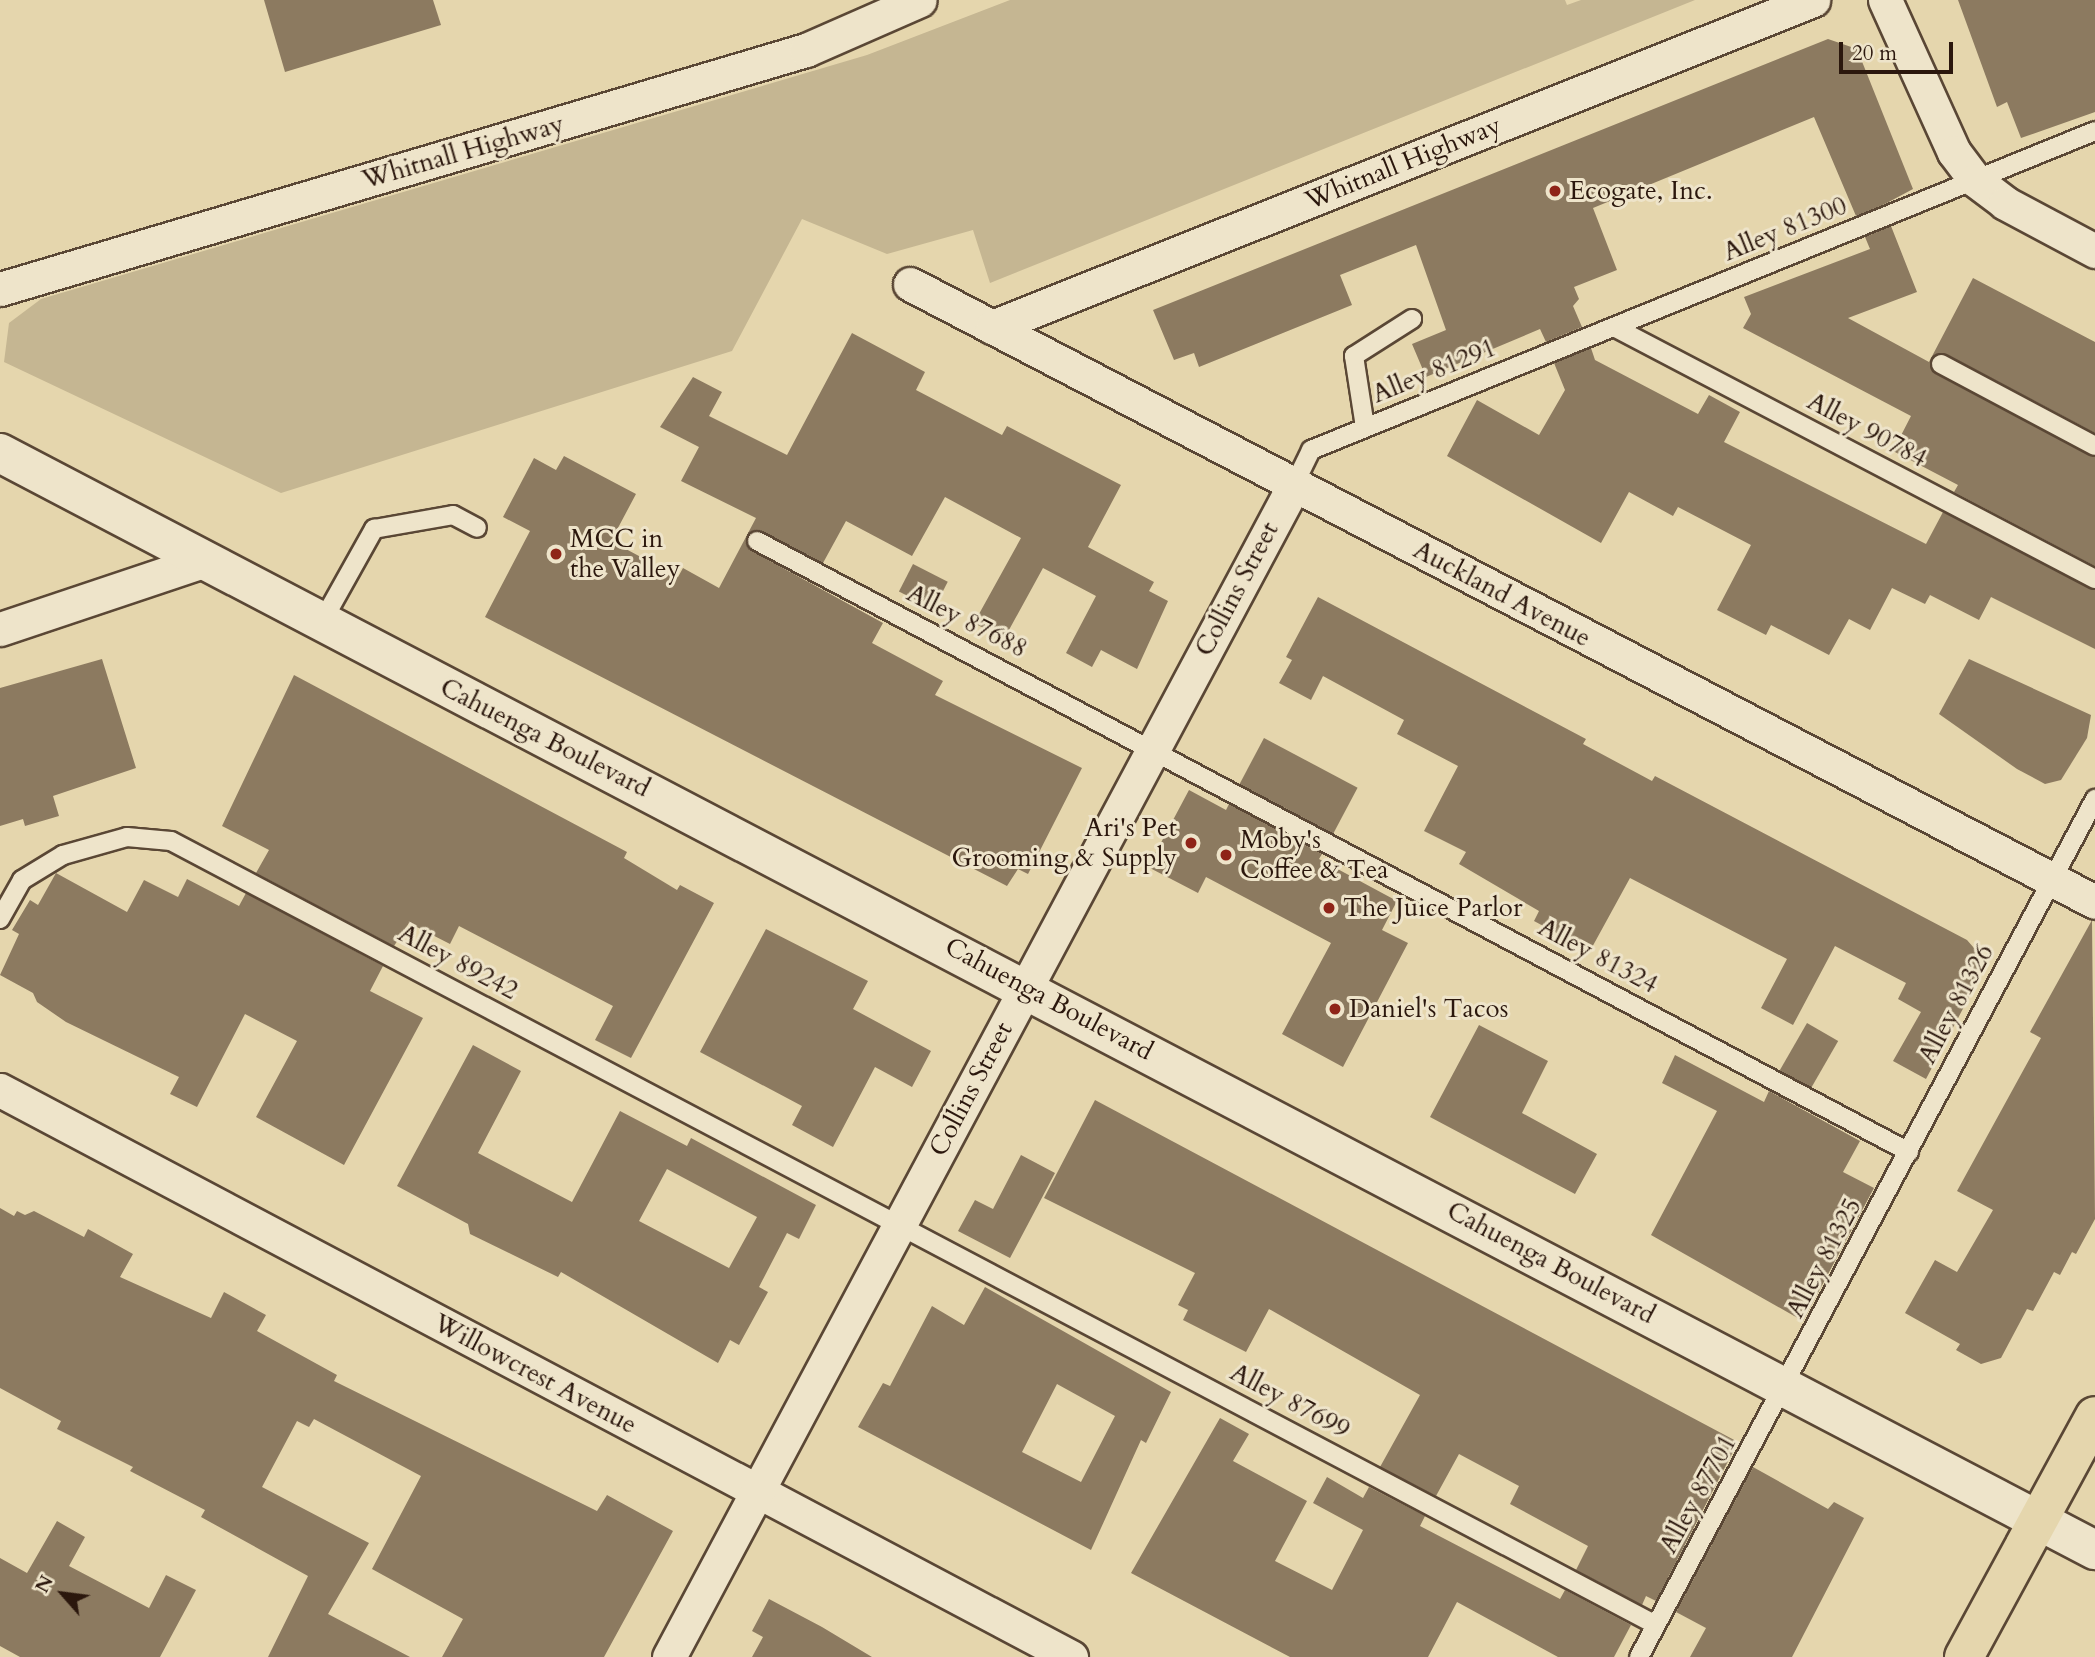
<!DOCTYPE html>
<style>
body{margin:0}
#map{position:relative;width:2095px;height:1657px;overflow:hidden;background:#e5d6ad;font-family:Cardo,serif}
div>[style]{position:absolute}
.green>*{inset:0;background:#c5b692}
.building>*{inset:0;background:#8c7a60;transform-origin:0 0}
.roads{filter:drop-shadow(2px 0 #5a4735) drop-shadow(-2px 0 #5a4735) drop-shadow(0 2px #5a4735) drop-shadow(0 -2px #5a4735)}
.lane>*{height:18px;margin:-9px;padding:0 9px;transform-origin:9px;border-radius:9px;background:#eee4ca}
.street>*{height:33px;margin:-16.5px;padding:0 16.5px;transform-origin:16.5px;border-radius:16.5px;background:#eee4ca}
.secondary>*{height:38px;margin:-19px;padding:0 19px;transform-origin:19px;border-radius:19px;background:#eee4ca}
.primary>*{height:38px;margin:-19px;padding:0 19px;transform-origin:19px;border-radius:19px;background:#e5d6ad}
.dots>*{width:19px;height:19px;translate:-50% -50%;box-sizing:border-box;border:4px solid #eee4ca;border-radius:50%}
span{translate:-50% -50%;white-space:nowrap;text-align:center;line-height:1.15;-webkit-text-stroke:6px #eee4ca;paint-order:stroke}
.street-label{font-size:26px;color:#2b170d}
.poi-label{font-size:26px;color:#2b170d}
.left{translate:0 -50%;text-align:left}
.right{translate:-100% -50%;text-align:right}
.north{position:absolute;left:28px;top:1559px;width:70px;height:70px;-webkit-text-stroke:5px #eee4ca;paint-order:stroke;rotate:298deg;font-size:19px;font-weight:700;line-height:28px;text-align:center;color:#2b170d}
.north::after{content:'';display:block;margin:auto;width:24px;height:32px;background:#2b170d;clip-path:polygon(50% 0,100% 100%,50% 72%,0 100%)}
.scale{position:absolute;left:1839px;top:42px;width:114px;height:32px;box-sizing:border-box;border:4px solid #2b170d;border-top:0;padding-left:9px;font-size:21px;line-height:24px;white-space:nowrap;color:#2b170d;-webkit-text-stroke:5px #eee4ca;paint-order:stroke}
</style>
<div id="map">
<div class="green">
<div style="clip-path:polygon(1010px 0,1565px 0,1567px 5px,1581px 0,1695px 0,990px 283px,973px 230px,887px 254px,802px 219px,732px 351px,281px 493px,4px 362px,9px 323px,41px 299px,867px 55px)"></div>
</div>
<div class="building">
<div style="clip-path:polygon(264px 0,433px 0,441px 25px,285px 72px)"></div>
<div style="clip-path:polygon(1958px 0,2095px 0,2095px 112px,2021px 138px,2007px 102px,1997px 107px)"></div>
<div style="clip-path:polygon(1828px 39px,1857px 49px,1913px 189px,1883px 205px,1856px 216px,1814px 117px,1593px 208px,1617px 270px,1574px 287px,1579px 299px,1573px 306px,1582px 327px,1546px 342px,1540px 329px,1426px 377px,1412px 344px,1446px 330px,1416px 245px,1340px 275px,1352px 305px,1199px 367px,1194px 353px,1174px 360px,1153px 310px)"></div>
<div style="clip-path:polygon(1891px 226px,1917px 292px,1848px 318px,1929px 362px,1973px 278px,2095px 342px,2095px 433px,1946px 354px,1936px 354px,1930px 364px,1936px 374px,2095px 457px,2095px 566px,1954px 492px,1958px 485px,1893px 451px,1911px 416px,1743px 328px,1751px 314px,1744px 297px,1870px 249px,1865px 237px)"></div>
<div style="clip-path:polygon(852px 333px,925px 372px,916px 390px,1002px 435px,1007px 426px,1121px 485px,1088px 547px,1154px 582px,1149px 591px,1168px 601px,1137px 669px,1101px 650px,1092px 667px,1066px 653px,1096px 596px,1043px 568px,1004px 639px,974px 623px,1021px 538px,945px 497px,912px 556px,846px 521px,823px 563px,762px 531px,747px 535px,752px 551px,883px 623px,872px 643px,943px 681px,935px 695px,1082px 768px,1028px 874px,1018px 869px,1007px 886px,485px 617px,530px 531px,503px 517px,534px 458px,556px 470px,564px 456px,636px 494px,611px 541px,678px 577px,683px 568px,719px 588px,756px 518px,681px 481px,699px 447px,660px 427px,693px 377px,722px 392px,709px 416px,787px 455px)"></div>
<div style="clip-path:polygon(1591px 348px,1595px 360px,1698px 414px,1709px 395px,1740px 412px,1724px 442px,1926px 544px,1943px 512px,2095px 590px,2095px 649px,1991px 597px,1979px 620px,1930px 595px,1925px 604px,1892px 588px,1870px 630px,1849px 619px,1829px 655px,1771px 625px,1766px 635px,1717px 610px,1751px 545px,1678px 507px,1673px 516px,1629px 492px,1601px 543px,1447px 456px,1477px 400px,1539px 435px,1565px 390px,1554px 363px)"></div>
<div style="left:913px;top:564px;width:39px;height:31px;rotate:27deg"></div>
<div style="clip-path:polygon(1318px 597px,1586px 739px,1583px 744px,1652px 781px,1655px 776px,1967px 940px,1987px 963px,1926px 1079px,1893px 1061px,1921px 1012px,1898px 999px,1906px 983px,1835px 946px,1793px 1025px,1761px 1008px,1787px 959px,1630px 878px,1590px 951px,1534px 921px,1539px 911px,1459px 864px,1466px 852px,1424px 831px,1458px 766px,1397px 734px,1404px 720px,1323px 676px,1311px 700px,1279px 683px,1292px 660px,1286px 657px)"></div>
<div style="clip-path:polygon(102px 659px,136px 768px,53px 796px,59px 816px,25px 826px,23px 819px,0 826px,0 688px)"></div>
<div style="clip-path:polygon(1969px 659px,2091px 715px,2087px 738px,2061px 780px,2045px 784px,2017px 769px,1939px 714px)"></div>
<div style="clip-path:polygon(294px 675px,627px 852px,624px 858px,677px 890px,680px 885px,714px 903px,631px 1058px,595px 1040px,613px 1006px,459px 926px,450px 944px,409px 923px,394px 946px,256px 873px,269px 850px,222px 826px)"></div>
<div style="left:1264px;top:738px;width:106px;height:52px;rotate:28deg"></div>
<div style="clip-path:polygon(1189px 790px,1226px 810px,1229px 804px,1322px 854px,1319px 859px,1397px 901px,1382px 930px,1408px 943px,1343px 1067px,1282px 1034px,1331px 943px,1206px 877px,1198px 893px,1148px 867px)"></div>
<div style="clip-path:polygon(56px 873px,127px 912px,144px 880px,178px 897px,187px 879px,239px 906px,246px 893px,383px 966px,370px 991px,423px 1018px,344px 1165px,256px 1117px,297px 1041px,245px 1014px,197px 1107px,170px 1094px,179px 1077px,66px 1022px,37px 1002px,33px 993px,0 975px,19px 934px,12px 930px,30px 900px,38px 905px)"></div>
<div style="clip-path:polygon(2092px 920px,2095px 1219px,2076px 1254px,2072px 1252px,2060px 1275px,2054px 1272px,2033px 1311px,2027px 1309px,2001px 1358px,1981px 1364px,1956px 1350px,1960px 1344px,1905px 1313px,1935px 1260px,1957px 1272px,1993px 1210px,1957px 1191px,2041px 1038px,2030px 1032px)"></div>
<div style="clip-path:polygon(766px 929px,868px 981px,853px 1009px,931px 1051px,912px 1087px,875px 1067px,833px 1147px,792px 1125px,802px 1106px,700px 1052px)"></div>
<div style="left:1807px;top:1023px;width:36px;height:55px;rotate:30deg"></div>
<div style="clip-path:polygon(1479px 1025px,1548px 1061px,1522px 1113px,1597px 1154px,1575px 1194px,1430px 1117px)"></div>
<div style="clip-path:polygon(evenodd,473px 1045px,521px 1071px,478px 1153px,572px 1202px,620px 1111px,687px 1146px,691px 1138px,816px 1205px,799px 1239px,787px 1233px,759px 1287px,768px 1292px,739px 1345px,730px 1340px,718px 1363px,561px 1272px,558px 1277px,470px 1234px,468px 1224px,397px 1186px,473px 1045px,667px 1169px,757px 1217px,729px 1268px,639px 1221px,667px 1169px)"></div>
<div style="clip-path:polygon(1675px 1055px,1764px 1102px,1769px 1091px,1860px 1141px,1843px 1172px,1874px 1188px,1803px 1321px,1651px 1235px,1717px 1111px,1662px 1083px)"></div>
<div style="clip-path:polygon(1095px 1100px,1738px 1442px,1656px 1601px,1646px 1596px,1642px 1605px,1576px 1570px,1588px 1546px,1510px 1504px,1519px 1486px,1459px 1454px,1436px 1496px,1380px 1467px,1420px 1395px,1269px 1309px,1246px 1352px,1183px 1320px,1188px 1310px,1178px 1305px,1195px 1273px,1044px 1198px)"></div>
<div style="clip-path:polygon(1021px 1155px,1055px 1173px,1010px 1258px,958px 1231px,975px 1200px,993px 1209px)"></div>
<div style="clip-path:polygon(0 1208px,14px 1216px,17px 1211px,25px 1215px,34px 1211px,84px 1237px,88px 1229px,133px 1254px,120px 1277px,211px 1318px,224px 1292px,266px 1315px,257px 1331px,337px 1375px,334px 1381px,597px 1511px,607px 1495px,673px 1531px,604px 1657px,442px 1657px,463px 1619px,372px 1569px,421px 1476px,314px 1419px,309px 1427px,297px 1421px,262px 1487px,369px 1543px,328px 1614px,410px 1657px,268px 1657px,308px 1576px,201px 1517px,205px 1510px,130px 1471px,133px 1467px,57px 1429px,61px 1421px,0 1388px)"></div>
<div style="clip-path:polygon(evenodd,985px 1287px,1171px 1392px,1146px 1443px,1141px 1440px,1091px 1550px,858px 1427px,883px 1383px,890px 1386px,932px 1306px,964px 1325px,985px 1287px,1057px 1384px,1115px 1416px,1081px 1482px,1022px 1452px,1057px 1384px)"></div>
<div style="clip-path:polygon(1220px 1418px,1249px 1434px,1233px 1461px,1307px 1501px,1275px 1561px,1332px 1590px,1363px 1530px,1313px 1503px,1327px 1477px,1363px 1498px,1369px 1487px,1425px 1516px,1420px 1526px,1560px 1599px,1565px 1590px,1631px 1625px,1614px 1657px,1558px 1657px,1457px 1602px,1428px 1657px,1290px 1657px,1131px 1573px)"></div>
<div style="clip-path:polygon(1753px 1467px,1828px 1509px,1834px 1502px,1864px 1518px,1792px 1657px,1690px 1657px,1706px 1628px,1676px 1612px)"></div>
<div style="clip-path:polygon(57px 1521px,85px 1537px,69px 1566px,149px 1608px,166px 1575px,196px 1590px,160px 1657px,20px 1657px,0 1646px,0 1558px,27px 1573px)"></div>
<div style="clip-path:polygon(769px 1599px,822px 1627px,872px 1657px,752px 1657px,763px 1637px,752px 1631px)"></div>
</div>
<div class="roads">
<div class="lane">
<div style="left:1614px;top:327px;width:543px;rotate:27.65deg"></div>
<div style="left:1941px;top:364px;width:174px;rotate:28deg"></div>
<div style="left:1365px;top:427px;width:72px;rotate:-98.8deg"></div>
<div style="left:1354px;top:356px;width:69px;rotate:-32.5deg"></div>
<div style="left:1294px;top:485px;width:39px;rotate:-64deg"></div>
<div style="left:1311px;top:450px;width:846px;rotate:-22.14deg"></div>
<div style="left:757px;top:541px;width:1304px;rotate:27.94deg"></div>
<div style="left:322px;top:622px;width:107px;rotate:-60.8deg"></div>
<div style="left:374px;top:529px;width:80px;rotate:-10deg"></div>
<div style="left:453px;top:515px;width:27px;rotate:28deg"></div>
<div style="left:0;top:919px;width:45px;rotate:-60.6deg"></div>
<div style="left:22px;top:880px;width:48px;rotate:-31.4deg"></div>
<div style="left:63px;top:855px;width:66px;rotate:-15.7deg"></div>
<div style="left:127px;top:837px;width:44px;rotate:5.2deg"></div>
<div style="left:171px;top:841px;width:1679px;rotate:27.83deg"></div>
<div style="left:1639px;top:1657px;width:972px;rotate:-62.01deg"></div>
</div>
<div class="street">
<div style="left:1885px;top:0;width:167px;rotate:65.6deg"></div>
<div style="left:1954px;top:152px;width:35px;rotate:53deg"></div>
<div style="left:1975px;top:180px;width:38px;rotate:37deg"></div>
<div style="left:2005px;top:203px;width:102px;rotate:28.1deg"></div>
<div style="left:910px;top:284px;width:1336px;rotate:27.54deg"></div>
<div style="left:0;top:289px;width:841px;rotate:-16.52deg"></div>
<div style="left:806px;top:50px;width:124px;rotate:-23.7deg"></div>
<div style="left:992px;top:327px;width:884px;rotate:-21.72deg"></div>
<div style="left:0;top:629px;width:217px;rotate:-18.5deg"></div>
<div style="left:0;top:1090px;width:1212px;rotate:27.9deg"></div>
<div style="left:669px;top:1657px;width:1328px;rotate:-61.93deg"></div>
</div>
<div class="secondary">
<div style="left:0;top:453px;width:2365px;rotate:27.64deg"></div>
</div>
<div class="primary">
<div style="left:1964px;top:1657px;width:274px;rotate:-61.5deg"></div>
</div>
</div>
<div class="dots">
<div style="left:1555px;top:191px;background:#8f2418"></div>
<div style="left:556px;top:554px;background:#8f2418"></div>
<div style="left:1191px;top:843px;background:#8f2418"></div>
<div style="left:1226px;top:855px;background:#8f2418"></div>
<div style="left:1329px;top:908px;background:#8f2418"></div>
<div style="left:1335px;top:1009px;background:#8f2418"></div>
</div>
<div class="street-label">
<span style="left:463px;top:152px;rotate:-16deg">Whitnall Highway</span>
<span style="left:1403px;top:163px;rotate:-22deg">Whitnall Highway</span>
<span style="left:1785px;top:229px;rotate:-22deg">Alley 81300</span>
<span style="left:1434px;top:371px;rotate:-22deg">Alley 81291</span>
<span style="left:1867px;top:430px;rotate:28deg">Alley 90784</span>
<span style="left:1237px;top:589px;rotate:-62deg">Collins Street</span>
<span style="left:1502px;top:594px;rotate:28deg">Auckland Avenue</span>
<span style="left:967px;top:621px;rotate:27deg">Alley 87688</span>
<span style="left:545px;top:738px;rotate:27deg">Cahuenga Boulevard</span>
<span style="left:1598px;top:956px;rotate:28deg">Alley 81324</span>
<span style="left:458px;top:962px;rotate:28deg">Alley 89242</span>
<span style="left:1049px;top:999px;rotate:28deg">Cahuenga Boulevard</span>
<span style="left:1956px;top:1004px;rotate:-62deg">Alley 81326</span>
<span style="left:971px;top:1089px;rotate:-62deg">Collins Street</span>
<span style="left:1824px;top:1258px;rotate:-62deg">Alley 81325</span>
<span style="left:1551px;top:1263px;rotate:28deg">Cahuenga Boulevard</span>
<span style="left:535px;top:1374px;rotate:28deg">Willowcrest Avenue</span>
<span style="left:1290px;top:1401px;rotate:28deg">Alley 87699</span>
<span style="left:1698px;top:1494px;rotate:-61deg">Alley 87701</span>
</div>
<div class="poi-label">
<span class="left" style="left:1569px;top:191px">Ecogate, Inc.</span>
<span class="left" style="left:570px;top:554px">MCC in<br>the Valley</span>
<span class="right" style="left:1177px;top:843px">Ari's Pet<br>Grooming &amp; Supply</span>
<span class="left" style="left:1240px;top:855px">Moby's<br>Coffee &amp; Tea</span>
<span class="left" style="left:1343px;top:908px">The Juice Parlor</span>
<span class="left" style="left:1349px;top:1009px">Daniel's Tacos</span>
</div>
<div class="north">N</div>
<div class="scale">20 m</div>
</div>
